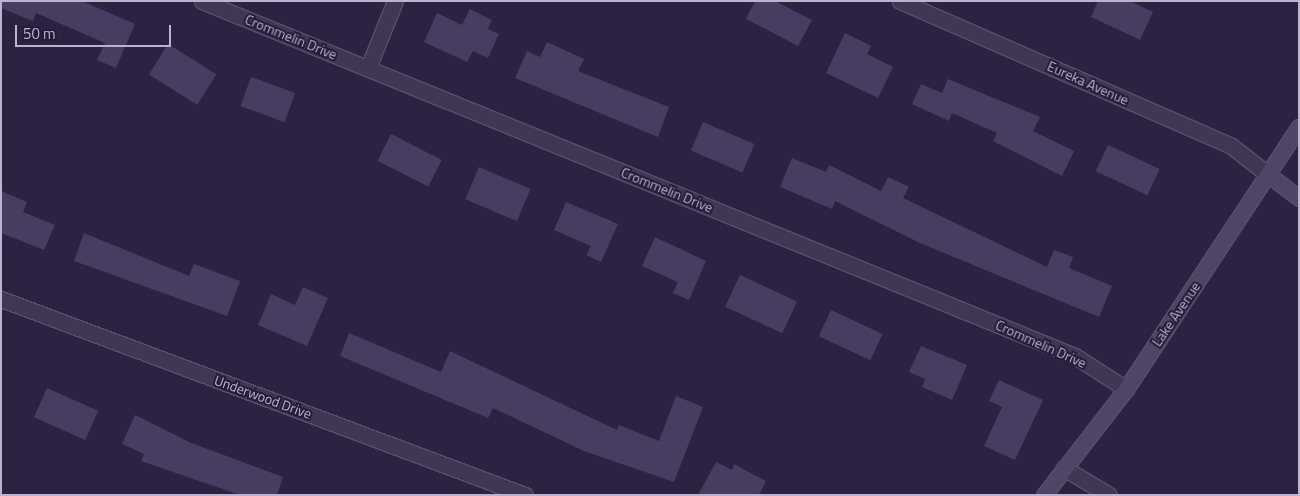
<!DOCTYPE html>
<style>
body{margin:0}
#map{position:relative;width:1300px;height:496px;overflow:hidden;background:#2c2343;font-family:"Titillium Web",sans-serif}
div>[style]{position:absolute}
.building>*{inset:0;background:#483c61;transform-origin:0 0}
.roads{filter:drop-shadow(1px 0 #584f6a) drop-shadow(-1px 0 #584f6a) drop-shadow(0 1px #584f6a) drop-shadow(0 -1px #584f6a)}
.street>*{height:15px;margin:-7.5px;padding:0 7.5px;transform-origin:7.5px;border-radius:7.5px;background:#403752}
.secondary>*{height:15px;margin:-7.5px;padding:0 7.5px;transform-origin:7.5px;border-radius:7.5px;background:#504566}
span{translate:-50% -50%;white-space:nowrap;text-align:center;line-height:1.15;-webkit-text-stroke:4px #251c38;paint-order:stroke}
.street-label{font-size:14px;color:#bcb4cd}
.frame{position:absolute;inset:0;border:2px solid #bcb4cd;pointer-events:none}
.scale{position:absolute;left:15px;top:25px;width:156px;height:22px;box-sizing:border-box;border:2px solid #bcb4cd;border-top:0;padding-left:6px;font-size:15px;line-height:18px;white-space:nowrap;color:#bcb4cd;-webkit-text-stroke:4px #251c38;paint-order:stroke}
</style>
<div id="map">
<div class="building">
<div style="clip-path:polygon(1px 1px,82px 1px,135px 24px,116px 68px,97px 60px,105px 43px,36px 13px,33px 21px,1px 8px)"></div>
<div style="clip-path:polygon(755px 1px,775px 1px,812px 20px,798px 46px,746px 19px)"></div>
<div style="clip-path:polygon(1098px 1px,1130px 1px,1153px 12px,1140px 40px,1091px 17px)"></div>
<div style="clip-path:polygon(470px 9px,492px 20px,488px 29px,499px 34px,488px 58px,473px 51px,467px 62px,424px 42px,437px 13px,462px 25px)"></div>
<div style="clip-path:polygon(845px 33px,871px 46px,867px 54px,893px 67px,878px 98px,826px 73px)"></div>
<div style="clip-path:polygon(547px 42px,584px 59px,578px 71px,669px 107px,658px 137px,515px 78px,527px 51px,540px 57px)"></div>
<div style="left:168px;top:44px;width:57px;height:36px;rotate:32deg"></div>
<div style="left:251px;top:77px;width:47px;height:31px;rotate:20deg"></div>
<div style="clip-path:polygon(948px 79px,1040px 117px,1033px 131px,1074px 151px,1062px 176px,993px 141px,997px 133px,952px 113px,949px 121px,912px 104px,921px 84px,942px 93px)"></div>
<div style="left:703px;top:122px;width:56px;height:31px;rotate:23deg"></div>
<div style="left:391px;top:134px;width:57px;height:30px;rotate:27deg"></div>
<div style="left:1108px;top:145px;width:57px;height:29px;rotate:25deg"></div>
<div style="clip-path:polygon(792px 158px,826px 172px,829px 165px,881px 191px,888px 177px,909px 187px,903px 198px,1047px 267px,1054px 250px,1073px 257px,1069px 268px,1112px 286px,1099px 317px,920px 243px,835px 201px,832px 209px,780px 187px)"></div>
<div style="left:479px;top:167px;width:56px;height:35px;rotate:23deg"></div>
<div style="clip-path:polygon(1px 191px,27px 202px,23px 212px,55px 225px,44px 250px,1px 233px)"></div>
<div style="clip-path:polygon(566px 202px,618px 224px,601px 262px,586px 255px,591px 246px,554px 230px)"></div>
<div style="clip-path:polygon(84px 233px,189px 276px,194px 264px,240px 281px,227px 316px,74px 261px)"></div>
<div style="clip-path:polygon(655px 237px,706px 261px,689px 300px,673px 293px,678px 282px,642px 266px)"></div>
<div style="left:740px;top:275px;width:63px;height:35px;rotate:25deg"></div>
<div style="clip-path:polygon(303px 287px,328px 298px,307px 346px,258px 325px,271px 294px,295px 305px)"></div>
<div style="left:831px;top:310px;width:57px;height:29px;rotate:25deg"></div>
<div style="clip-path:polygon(349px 333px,441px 372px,450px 351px,617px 430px,619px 425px,659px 441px,676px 396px,703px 407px,674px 482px,584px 451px,493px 408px,488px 418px,340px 356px)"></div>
<div style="clip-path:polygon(921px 346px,967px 365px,952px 400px,922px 387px,925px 379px,909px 372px)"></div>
<div style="clip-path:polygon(999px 380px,1043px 400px,1015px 460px,984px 446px,1002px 407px,989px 401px)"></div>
<div style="left:47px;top:388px;width:56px;height:32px;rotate:24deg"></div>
<div style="clip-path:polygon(135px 415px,189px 442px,283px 477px,277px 495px,240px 495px,141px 461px,144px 454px,122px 444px)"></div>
<div style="clip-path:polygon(716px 462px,732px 470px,734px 464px,766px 481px,759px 495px,698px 495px)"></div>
</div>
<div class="roads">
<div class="street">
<div style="left:202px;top:1px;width:942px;rotate:22.13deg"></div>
<div style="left:1075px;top:356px;width:61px;rotate:32.9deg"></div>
<div style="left:900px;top:1px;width:360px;rotate:23.6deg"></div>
<div style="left:1230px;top:145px;width:51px;rotate:37.8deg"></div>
<div style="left:368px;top:68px;width:72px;rotate:-68.1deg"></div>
<div style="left:1px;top:299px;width:559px;rotate:20.51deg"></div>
<div style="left:1064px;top:468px;width:52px;rotate:31deg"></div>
</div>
<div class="secondary">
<div style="left:1270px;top:176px;width:36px;rotate:37deg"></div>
<div style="left:1044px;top:495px;width:134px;rotate:-52.3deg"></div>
<div style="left:1126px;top:389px;width:314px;rotate:-56.6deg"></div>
</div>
</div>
<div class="street-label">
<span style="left:291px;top:37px;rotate:22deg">Crommelin Drive</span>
<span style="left:1088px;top:83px;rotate:24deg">Eureka Avenue</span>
<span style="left:667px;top:190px;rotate:22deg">Crommelin Drive</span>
<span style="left:1176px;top:314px;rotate:-56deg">Lake Avenue</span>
<span style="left:1041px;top:344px;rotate:24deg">Crommelin Drive</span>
<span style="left:263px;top:397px;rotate:20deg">Underwood Drive</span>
</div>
<div class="frame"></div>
<div class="scale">50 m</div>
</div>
